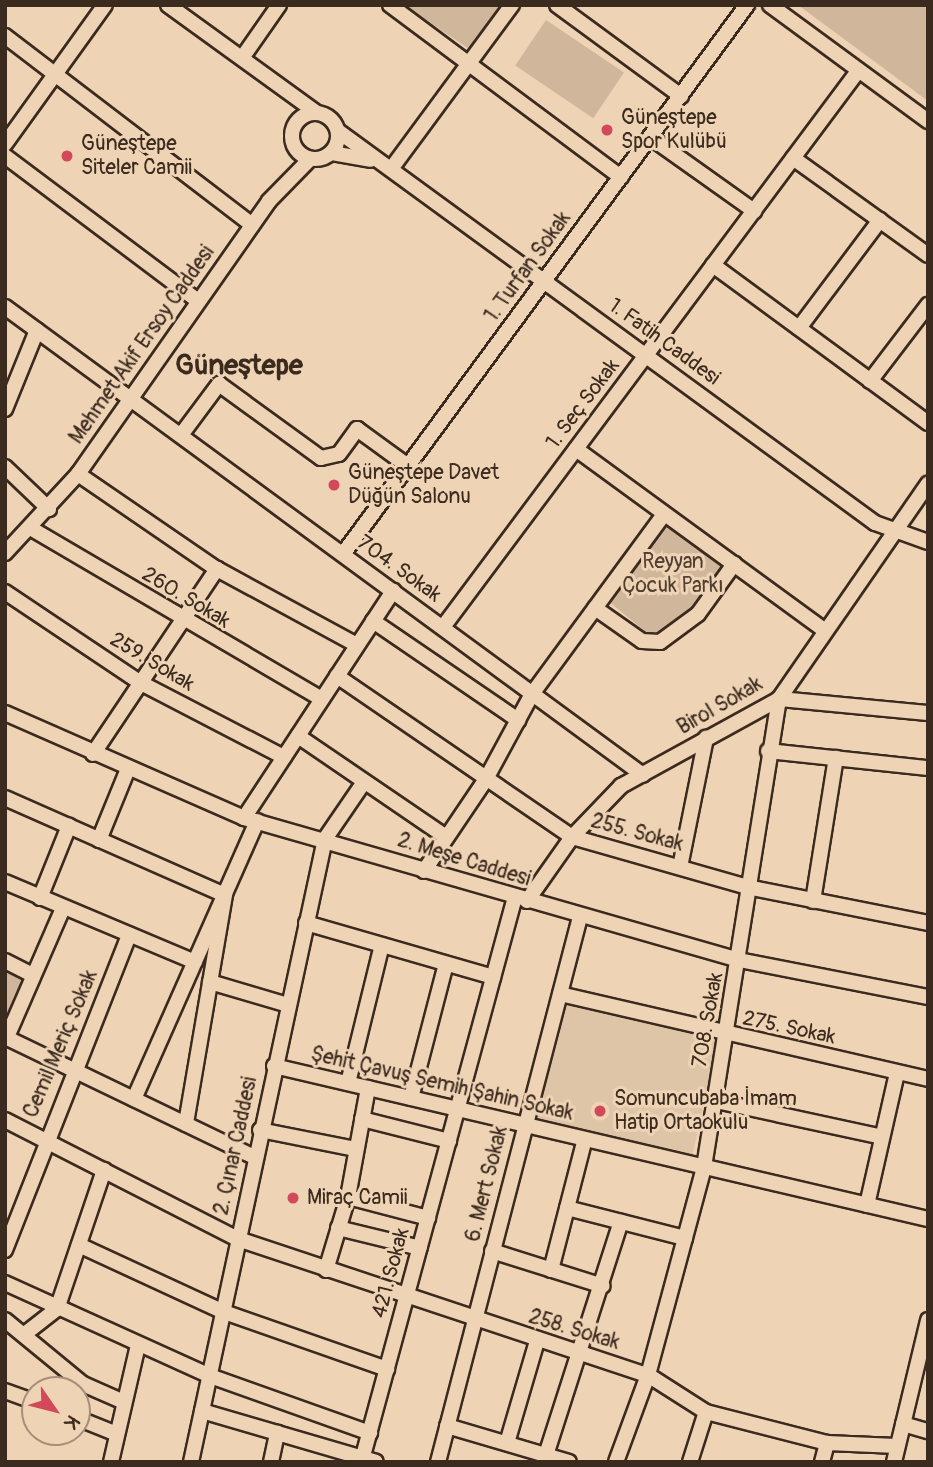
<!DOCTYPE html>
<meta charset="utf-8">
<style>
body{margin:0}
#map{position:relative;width:933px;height:1467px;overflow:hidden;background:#eed3b5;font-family:Pangolin,sans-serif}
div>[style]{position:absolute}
.built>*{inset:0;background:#dfc5a8;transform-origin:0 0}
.green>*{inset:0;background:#d0b79c;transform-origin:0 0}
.roads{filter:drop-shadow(2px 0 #3b2a1e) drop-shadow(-2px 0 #3b2a1e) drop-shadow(0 2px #3b2a1e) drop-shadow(0 -2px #3b2a1e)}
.minor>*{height:14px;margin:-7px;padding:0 7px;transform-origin:7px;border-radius:7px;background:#eed3b5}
.minor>.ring{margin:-7px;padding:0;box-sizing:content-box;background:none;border:14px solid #eed3b5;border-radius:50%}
.dots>*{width:19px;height:19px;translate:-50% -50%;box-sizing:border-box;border:4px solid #eed3b5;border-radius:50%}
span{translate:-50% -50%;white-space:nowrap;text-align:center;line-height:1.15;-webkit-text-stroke:6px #eed3b5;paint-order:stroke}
.poi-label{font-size:21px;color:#3b2a1e}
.left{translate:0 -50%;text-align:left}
.street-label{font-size:21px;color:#3b2a1e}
.park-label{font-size:21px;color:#513f31}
.district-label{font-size:28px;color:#3b2a1e;font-weight:700}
.frame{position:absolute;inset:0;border:7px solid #3b2a1e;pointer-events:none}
.north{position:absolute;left:21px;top:1376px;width:70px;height:70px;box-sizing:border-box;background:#eed3b5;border:2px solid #a68f79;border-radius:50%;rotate:125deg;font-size:19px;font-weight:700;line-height:28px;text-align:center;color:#3b2a1e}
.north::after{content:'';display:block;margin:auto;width:24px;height:32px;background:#d1495b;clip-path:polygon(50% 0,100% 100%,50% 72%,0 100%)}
</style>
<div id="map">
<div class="built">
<div style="left:563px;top:1004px;width:160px;height:122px;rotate:13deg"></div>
</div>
<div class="green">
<div style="clip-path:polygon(404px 5px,504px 5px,469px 49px)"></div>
<div style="clip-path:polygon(798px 5px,928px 5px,928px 101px)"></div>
<div style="left:546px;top:20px;width:94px;height:55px;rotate:34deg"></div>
<div style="clip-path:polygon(667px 525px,723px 568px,691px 613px,651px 636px,608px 601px)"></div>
<div style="clip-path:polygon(5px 967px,24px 980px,5px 1022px)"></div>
</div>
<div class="roads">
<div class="minor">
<div style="left:168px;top:5px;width:183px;rotate:35.9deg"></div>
<div style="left:390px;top:5px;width:288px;rotate:36.7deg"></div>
<div style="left:557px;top:5px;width:154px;rotate:36.3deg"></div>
<div style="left:770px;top:5px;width:196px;rotate:36.3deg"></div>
<div style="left:5px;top:36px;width:311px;rotate:37.4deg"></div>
<div style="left:242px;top:58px;width:65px;rotate:-55.1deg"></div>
<div class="ring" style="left:292px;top:113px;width:32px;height:32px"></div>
<div style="left:338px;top:131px;width:665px;rotate:36.13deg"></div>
<div style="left:875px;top:523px;width:56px;rotate:19.7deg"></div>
<div style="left:650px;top:137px;width:128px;rotate:35.4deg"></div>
<div style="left:5px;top:144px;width:171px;rotate:-54.3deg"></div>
<div style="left:332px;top:153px;width:39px;rotate:10deg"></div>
<div style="left:5px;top:156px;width:240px;rotate:36.9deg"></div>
<div style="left:793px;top:158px;width:166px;rotate:35.7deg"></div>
<div style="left:391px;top:169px;width:204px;rotate:-53.6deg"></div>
<div style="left:713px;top:265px;width:267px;rotate:36.3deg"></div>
<div style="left:5px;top:307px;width:791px;rotate:36.26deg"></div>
<div style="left:799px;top:328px;width:135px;rotate:-53.1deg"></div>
<div style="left:870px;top:381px;width:96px;rotate:-52.7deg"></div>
<div style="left:5px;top:409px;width:85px;rotate:-67.9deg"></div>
<div style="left:181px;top:435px;width:64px;rotate:-53.3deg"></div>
<div style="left:219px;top:384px;width:126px;rotate:36deg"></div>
<div style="left:321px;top:458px;width:18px;rotate:-13deg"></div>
<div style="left:339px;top:454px;width:31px;rotate:-54deg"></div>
<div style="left:357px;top:429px;width:63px;rotate:36deg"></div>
<div style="left:576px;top:449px;width:306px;rotate:36.1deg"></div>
<div style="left:5px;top:467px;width:61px;rotate:43.7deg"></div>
<div style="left:78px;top:474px;width:168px;rotate:34.4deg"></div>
<div style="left:217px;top:569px;width:159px;rotate:28.5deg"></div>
<div style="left:32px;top:529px;width:336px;rotate:30.4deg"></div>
<div style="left:5px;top:553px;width:108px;rotate:-47.3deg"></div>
<div style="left:78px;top:474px;width:333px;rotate:-55deg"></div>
<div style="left:269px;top:201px;width:59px;rotate:-45.7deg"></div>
<div style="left:343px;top:554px;width:682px;rotate:-53.65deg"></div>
<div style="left:5px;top:592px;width:164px;rotate:33.8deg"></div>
<div style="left:141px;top:683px;width:161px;rotate:27.4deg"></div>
<div style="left:595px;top:608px;width:57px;rotate:35.1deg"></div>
<div style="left:642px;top:641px;width:18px;rotate:3deg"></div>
<div style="left:660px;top:642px;width:47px;rotate:-36.4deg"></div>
<div style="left:698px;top:614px;width:62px;rotate:-54.2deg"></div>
<div style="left:373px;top:621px;width:176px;rotate:34.3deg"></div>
<div style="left:443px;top:627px;width:694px;rotate:-53.26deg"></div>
<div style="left:337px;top:676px;width:285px;rotate:34.4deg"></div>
<div style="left:572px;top:837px;width:182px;rotate:15.9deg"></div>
<div style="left:747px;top:887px;width:185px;rotate:11.2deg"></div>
<div style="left:5px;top:713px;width:261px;rotate:23.7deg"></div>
<div style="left:244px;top:818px;width:515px;rotate:16.01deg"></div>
<div style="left:739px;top:960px;width:193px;rotate:11.1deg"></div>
<div style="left:298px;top:736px;width:179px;rotate:34.3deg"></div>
<div style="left:768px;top:751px;width:161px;rotate:6.1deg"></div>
<div style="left:93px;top:754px;width:223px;rotate:-56.2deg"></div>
<div style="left:5px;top:798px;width:240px;rotate:23.8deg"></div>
<div style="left:225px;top:895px;width:232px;rotate:99.7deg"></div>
<div style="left:244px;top:818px;width:272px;rotate:-56.7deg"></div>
<div style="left:99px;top:840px;width:77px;rotate:-67.8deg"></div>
<div style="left:680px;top:867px;width:132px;rotate:-78.6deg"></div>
<div style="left:424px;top:871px;width:111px;rotate:-56deg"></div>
<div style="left:486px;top:779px;width:97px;rotate:-61.6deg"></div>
<div style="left:532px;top:694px;width:223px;rotate:-53.7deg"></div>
<div style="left:5px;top:882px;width:206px;rotate:22.8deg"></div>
<div style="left:40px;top:898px;width:78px;rotate:-68.1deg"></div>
<div style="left:527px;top:901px;width:78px;rotate:-54.9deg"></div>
<div style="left:572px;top:837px;width:71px;rotate:-46.1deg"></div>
<div style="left:621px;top:786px;width:180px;rotate:-28.8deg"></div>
<div style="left:779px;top:699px;width:262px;rotate:-55.3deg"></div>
<div style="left:813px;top:901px;width:145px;rotate:-80.9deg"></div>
<div style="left:306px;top:923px;width:195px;rotate:16.1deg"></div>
<div style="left:5px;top:961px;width:31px;rotate:27deg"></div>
<div style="left:210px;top:982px;width:81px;rotate:16.4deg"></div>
<div style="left:560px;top:994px;width:378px;rotate:13deg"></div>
<div style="left:5px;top:1037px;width:276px;rotate:25.7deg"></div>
<div style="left:7px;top:1037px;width:141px;rotate:-66.5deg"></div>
<div style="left:274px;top:1066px;width:672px;rotate:13.17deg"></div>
<div style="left:348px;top:1083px;width:142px;rotate:-76.2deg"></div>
<div style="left:411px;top:1098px;width:138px;rotate:-75.4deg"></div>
<div style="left:134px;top:1099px;width:304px;rotate:-66.1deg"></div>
<div style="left:716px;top:1101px;width:170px;rotate:12.2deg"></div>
<div style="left:362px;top:1119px;width:90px;rotate:14.2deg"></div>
<div style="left:5px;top:1120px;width:262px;rotate:27.1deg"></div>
<div style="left:238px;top:1239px;width:432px;rotate:18.4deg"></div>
<div style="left:648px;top:1375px;width:69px;rotate:32.5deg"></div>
<div style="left:706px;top:1412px;width:125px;rotate:14.4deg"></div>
<div style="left:827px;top:1443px;width:70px;rotate:2.5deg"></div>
<div style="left:260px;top:1130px;width:98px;rotate:11.2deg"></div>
<div style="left:348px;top:1197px;width:83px;rotate:14.7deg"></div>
<div style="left:867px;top:1205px;width:135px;rotate:-77.2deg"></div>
<div style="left:567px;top:1208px;width:122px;rotate:14.3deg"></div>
<div style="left:338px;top:1228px;width:84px;rotate:13.7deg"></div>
<div style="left:79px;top:1245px;width:160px;rotate:24.8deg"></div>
<div style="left:224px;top:1312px;width:173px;rotate:19.3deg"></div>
<div style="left:5px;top:1250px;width:339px;rotate:-68.5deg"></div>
<div style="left:492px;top:1251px;width:116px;rotate:17.5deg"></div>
<div style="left:326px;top:1270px;width:76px;rotate:-73.2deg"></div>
<div style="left:348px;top:1197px;width:111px;rotate:-79.6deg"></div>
<div style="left:551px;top:1270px;width:135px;rotate:-75.5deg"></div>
<div style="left:5px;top:1283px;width:225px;rotate:24.4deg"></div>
<div style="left:210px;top:1376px;width:170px;rotate:19.6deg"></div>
<div style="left:5px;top:1320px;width:101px;rotate:39.4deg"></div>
<div style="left:83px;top:1384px;width:45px;rotate:23.7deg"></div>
<div style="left:26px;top:1333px;width:39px;rotate:-38deg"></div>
<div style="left:57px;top:1309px;width:147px;rotate:-71.3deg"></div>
<div style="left:5px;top:1391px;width:32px;rotate:20deg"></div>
<div style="left:202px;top:1411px;width:181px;rotate:16.3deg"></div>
<div style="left:77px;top:1418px;width:43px;rotate:21.8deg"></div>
<div style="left:903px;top:1424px;width:26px;rotate:16deg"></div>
<div style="left:447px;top:1426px;width:127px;rotate:16.4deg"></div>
<div style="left:507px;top:1443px;width:106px;rotate:-73.6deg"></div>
<div style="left:546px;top:1455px;width:245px;rotate:-72.2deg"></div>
<div style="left:363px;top:1456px;width:579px;rotate:-74.79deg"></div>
<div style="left:111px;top:1462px;width:120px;rotate:-77deg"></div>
<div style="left:191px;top:1462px;width:637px;rotate:-77.86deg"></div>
<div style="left:325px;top:839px;width:69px;rotate:-55.6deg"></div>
<div style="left:271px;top:1462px;width:30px;rotate:-78deg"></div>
<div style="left:438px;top:1462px;width:563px;rotate:-75.4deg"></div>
<div style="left:616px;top:1462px;width:93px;rotate:-69.8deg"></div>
<div style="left:648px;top:1375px;width:215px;rotate:-74.9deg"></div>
<div style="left:704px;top:1167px;width:474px;rotate:-80.9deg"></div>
<div style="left:779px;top:699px;width:150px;rotate:5.4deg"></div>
<div style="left:690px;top:1462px;width:52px;rotate:-72.3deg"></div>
<div style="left:822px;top:1462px;width:20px;rotate:-75deg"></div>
<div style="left:894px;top:1462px;width:146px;rotate:-76.5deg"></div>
</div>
</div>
<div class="dots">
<div style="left:607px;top:130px;background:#d1495b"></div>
<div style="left:67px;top:156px;background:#d1495b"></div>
<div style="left:334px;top:485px;background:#d1495b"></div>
<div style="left:600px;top:1111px;background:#d1495b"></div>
<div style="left:293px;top:1198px;background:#d1495b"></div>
</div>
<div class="poi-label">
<span class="left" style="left:621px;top:130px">Güneştepe<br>Spor Kulübü</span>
<span class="left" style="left:81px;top:156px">Güneştepe<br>Siteler Camii</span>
<span class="left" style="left:348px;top:485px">Güneştepe Davet<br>Düğün Salonu</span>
<span class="left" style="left:614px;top:1111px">Somuncubaba İmam<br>Hatip Ortaokulu</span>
<span class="left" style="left:307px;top:1198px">Miraç Camii</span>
</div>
<div class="street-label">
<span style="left:528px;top:267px;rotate:-54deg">1. Turfan Sokak</span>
<span style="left:664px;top:342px;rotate:36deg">1. Fatih Caddesi</span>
<span style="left:142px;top:345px;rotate:-55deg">Mehmet Akif Ersoy Caddesi</span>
<span style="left:583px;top:404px;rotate:-53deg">1. Seç Sokak</span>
<span style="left:399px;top:569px;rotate:36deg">704. Sokak</span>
<span style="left:186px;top:598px;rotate:31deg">260. Sokak</span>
<span style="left:152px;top:662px;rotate:31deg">259. Sokak</span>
<span style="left:720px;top:706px;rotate:-30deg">Birol Sokak</span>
<span style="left:637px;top:833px;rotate:15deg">255. Sokak</span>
<span style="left:464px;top:860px;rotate:17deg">2. Meşe Caddesi</span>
<span style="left:708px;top:1020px;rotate:-80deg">708. Sokak</span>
<span style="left:789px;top:1028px;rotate:12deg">275. Sokak</span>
<span style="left:61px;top:1044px;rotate:-67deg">Cemil Meriç Sokak</span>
<span style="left:442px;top:1084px;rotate:13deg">Şehit Çavuş Semih Şahin Sokak</span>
<span style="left:236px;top:1146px;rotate:-78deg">2. Çınar Caddesi</span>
<span style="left:487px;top:1184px;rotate:-76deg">6. Mert Sokak</span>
<span style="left:391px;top:1273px;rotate:-75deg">421. Sokak</span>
<span style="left:574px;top:1330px;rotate:17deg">258. Sokak</span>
</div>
<div class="park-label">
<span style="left:673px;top:574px">Reyyan<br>Çocuk Parkı</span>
</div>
<div class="district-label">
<span style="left:239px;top:366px">Güneştepe</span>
</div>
<div class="frame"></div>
<div class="north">K</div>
</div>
